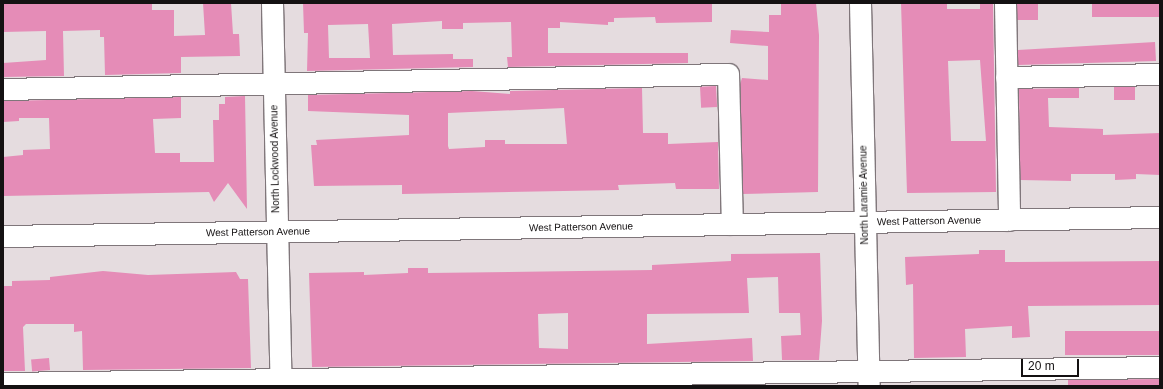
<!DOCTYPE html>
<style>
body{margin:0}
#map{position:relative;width:1163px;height:389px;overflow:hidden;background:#e5dcdf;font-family:Arial,sans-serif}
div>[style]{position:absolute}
.building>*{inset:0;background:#e58cb7;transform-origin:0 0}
.roads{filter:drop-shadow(1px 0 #7f767a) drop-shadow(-1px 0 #7f767a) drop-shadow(0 1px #7f767a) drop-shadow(0 -1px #7f767a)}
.minor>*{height:21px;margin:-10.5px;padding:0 10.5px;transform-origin:10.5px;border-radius:10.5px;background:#fff}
span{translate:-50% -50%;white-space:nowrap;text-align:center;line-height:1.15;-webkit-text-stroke:3.5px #fff;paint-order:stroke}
.street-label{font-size:10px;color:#141112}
.frame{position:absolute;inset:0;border:4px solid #141112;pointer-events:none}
.scale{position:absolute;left:1021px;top:359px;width:58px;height:18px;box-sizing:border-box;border:2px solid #141112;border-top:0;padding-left:5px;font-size:12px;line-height:14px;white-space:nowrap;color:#141112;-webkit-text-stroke:3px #fff;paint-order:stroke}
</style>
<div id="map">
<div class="building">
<div style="clip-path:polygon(3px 3px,152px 3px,152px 10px,174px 10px,174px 36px,205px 35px,203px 3px,231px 3px,233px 34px,239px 34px,240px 56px,181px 57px,181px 73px,105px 75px,104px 37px,100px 37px,100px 30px,63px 31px,64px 76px,3px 77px,3px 63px,46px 60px,46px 31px,3px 32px)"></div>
<div style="clip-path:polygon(evenodd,303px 3px,712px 3px,712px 22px,656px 23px,655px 17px,614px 18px,614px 22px,608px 22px,608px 25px,560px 22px,560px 28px,548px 28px,548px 53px,688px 53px,688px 63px,508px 67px,507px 57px,512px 57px,511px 22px,463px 23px,463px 29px,442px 29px,442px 21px,392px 24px,393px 55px,453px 54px,453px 59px,473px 59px,473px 67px,307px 71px,308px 33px,304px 33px,303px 3px,368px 24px,370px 58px,329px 58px,328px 25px,368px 24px)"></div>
<div style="clip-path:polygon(781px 3px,816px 3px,819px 35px,818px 192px,743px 194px,740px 84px,742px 78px,768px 80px,768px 46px,730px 43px,731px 30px,769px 32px,769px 15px,781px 15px)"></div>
<div style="clip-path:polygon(evenodd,901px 3px,947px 3px,947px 9px,980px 9px,980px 3px,993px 3px,996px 192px,907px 193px,901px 3px,980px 60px,986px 141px,951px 141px,948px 61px,980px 60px)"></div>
<div style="left:1017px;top:3px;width:21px;height:17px"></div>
<div style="left:1092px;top:3px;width:68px;height:14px"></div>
<div style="clip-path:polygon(1155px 42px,1156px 61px,1018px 65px,1018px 50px)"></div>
<div style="left:716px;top:86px;width:21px;height:16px;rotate:87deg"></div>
<div style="left:1135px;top:86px;width:14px;height:21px;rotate:90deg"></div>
<div style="clip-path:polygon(evenodd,642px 88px,643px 133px,668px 133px,668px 144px,718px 142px,719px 189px,676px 189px,675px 183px,618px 185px,619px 190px,402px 194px,402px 185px,314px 186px,311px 145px,317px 145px,316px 140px,409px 135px,409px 115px,308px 111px,308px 95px,472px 91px,510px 94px,510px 91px,642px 88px,564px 108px,567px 144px,505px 144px,505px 140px,485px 140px,485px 147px,449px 149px,448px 146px,448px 113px,564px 108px)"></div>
<div style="clip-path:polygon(1079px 88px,1079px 98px,1048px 98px,1049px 127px,1103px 129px,1103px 135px,1160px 133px,1160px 175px,1136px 174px,1136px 179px,1115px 180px,1115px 174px,1071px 174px,1071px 181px,1020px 180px,1019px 89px)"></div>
<div style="clip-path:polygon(245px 96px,247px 209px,228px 183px,214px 202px,209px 192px,3px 196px,3px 157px,23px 155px,23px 150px,50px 149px,49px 118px,19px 118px,19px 121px,3px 122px,3px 101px,181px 97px,181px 118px,153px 119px,155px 153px,180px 153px,180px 162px,214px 162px,213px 120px,219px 120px,219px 104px,225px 104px,225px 97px)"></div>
<div style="clip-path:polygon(979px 250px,1005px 250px,1005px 262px,1160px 261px,1160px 305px,1028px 306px,1030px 337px,1012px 338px,1012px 326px,965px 329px,966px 357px,914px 358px,913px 284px,906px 285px,905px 257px,979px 254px)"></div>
<div style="clip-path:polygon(evenodd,820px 253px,822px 321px,819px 360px,782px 360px,781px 336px,801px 335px,800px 313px,779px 313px,778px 277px,747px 278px,749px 313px,647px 314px,647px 344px,752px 338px,753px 361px,312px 367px,309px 273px,364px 272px,364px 275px,408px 273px,408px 268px,428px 268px,428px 273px,652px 270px,652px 265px,731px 261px,731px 254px,820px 253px,568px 313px,568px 349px,539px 348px,538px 314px,568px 313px)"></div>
<div style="clip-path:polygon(103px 271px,148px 275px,236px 272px,240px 279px,248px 279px,251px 368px,83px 370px,82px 331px,74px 332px,74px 324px,26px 324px,23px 327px,25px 371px,3px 371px,3px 286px,12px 286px,12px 281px,50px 280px,50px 277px)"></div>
<div style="left:1160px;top:331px;width:24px;height:95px;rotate:90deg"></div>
<div style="left:49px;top:358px;width:12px;height:18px;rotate:85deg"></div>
<div style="clip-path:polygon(1160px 379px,1160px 386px,1068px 386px,1068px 380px)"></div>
</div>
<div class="roads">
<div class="minor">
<div style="left:272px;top:3px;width:383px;rotate:88.7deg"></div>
<div style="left:860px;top:3px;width:382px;rotate:88.7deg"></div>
<div style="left:1005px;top:3px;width:217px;rotate:88.9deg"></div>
<div style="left:1006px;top:77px;width:154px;rotate:-1.1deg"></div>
<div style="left:3px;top:89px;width:725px;rotate:-1.19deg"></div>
<div style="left:728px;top:74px;width:150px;rotate:88.5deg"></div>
<div style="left:3px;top:236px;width:1157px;rotate:-0.94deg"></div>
<div style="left:3px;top:383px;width:1157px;rotate:-0.79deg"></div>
</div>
</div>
<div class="street-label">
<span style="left:275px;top:159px;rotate:-91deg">North Lockwood Avenue</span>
<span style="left:864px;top:195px;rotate:-91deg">North Laramie Avenue</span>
<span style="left:929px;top:221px;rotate:-1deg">West Patterson Avenue</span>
<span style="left:581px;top:227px;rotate:-1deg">West Patterson Avenue</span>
<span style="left:258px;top:232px;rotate:-1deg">West Patterson Avenue</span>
</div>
<div class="frame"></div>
<div class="scale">20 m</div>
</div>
